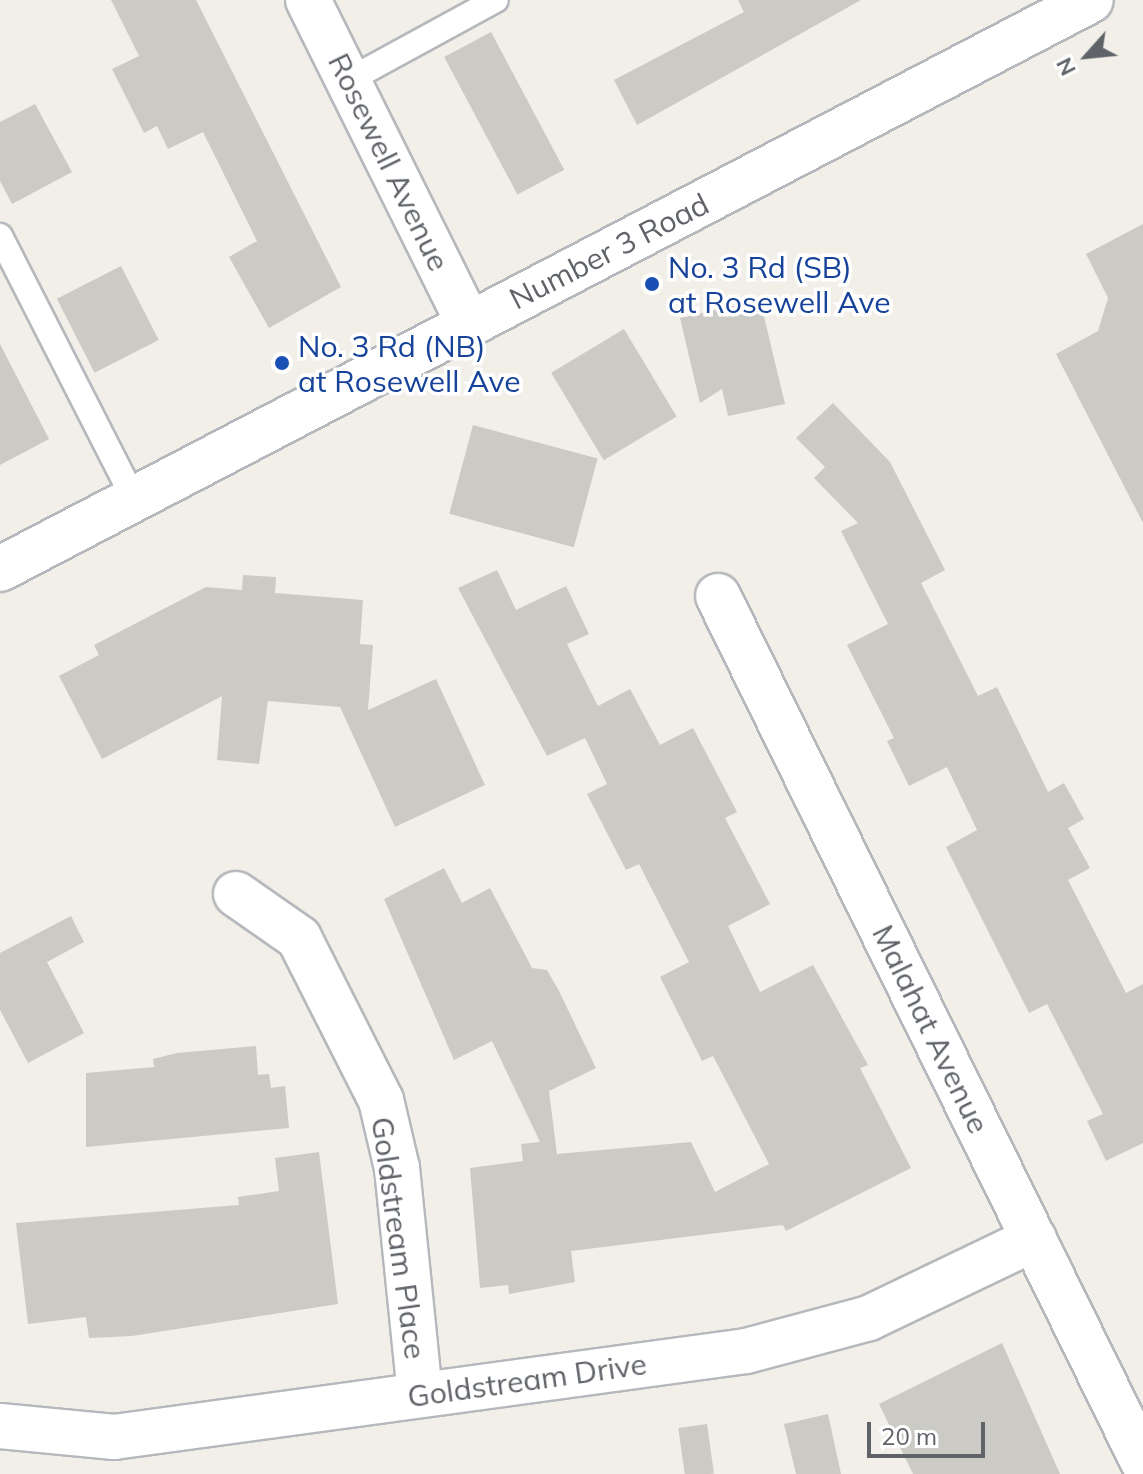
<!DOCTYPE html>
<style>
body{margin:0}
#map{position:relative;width:1143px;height:1474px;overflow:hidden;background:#f1efe8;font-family:Mulish,sans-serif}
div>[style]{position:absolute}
.building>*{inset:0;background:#cccac5;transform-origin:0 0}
.roads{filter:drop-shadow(2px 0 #b5b8bc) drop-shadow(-2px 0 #b5b8bc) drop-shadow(0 2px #b5b8bc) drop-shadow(0 -2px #b5b8bc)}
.lane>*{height:24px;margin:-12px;padding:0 12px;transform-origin:12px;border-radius:12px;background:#fff}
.street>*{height:44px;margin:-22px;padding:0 22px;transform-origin:22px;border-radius:22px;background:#fff}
.secondary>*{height:44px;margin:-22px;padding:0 22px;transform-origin:22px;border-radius:22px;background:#fff}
.dots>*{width:22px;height:22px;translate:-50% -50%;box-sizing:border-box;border:4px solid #fff;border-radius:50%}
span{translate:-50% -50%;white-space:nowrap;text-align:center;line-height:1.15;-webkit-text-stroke:7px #fff;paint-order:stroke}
.street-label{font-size:30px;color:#5f6368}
.transit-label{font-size:30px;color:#164399}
.left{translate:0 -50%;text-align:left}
.north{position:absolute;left:1047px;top:16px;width:80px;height:80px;-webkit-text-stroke:6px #fff;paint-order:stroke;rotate:243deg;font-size:22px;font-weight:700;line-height:32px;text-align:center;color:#5f6368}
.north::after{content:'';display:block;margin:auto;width:28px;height:36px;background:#5f6368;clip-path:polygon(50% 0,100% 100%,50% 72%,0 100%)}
.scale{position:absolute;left:867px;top:1422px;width:118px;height:36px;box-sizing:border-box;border:4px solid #5f6368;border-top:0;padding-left:10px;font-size:24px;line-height:28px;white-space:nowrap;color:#5f6368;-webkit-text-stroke:6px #fff;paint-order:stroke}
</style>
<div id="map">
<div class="building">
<div style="clip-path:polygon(111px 0,196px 0,341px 287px,269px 328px,229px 257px,257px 241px,203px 132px,168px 149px,157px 126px,144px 133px,112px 69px,139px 56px)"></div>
<div style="clip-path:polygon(738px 0,861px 0,637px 125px,614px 80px,744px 12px)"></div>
<div style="left:491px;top:32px;width:156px;height:53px;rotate:62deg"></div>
<div style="clip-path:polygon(35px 104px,72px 172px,12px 204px,0 181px,0 122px)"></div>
<div style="clip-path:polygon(1143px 224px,1143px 523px,1056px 354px,1098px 331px,1108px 298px,1086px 254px)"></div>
<div style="left:121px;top:266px;width:83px;height:72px;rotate:63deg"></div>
<div style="clip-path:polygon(760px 300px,785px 404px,728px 416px,722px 389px,700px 403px,680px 318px)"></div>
<div style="left:624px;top:329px;width:102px;height:85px;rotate:59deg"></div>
<div style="clip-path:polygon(0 344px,49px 439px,0 465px)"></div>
<div style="clip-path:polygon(833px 403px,890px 462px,945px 570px,921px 583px,978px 696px,997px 687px,1048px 792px,1064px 783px,1084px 819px,1068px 828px,1090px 868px,1068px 880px,1126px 993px,1143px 984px,1143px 1143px,1106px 1161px,1087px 1121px,1103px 1114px,1047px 1004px,1029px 1013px,946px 847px,977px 830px,947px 767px,909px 786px,887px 741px,894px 738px,847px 645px,888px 624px,841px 531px,858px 523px,814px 478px,825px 467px,796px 438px)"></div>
<div style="left:473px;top:425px;width:129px;height:92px;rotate:15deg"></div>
<div style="clip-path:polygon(497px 570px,516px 610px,566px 586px,589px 634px,567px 644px,598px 706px,630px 689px,660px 745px,693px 728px,737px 812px,725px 818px,770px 904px,728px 926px,760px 992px,813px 965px,868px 1065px,860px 1068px,911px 1168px,786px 1231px,783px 1225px,571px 1251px,575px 1282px,509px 1294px,508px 1285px,480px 1288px,470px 1168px,523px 1161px,521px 1144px,540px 1142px,492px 1041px,454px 1060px,384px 899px,444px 868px,462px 903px,490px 888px,532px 968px,547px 970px,559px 991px,596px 1068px,549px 1091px,557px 1154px,691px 1142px,715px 1192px,769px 1164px,713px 1056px,702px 1061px,660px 977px,689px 962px,639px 864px,626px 870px,587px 794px,607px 784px,585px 738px,547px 756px,458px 588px)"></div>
<div style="clip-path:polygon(243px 575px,276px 577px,275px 593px,363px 600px,360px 644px,373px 645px,368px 710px,436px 679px,485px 785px,395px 827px,340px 707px,268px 701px,259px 764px,217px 760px,222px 696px,102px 759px,59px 676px,99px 655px,94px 645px,206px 587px,242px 590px)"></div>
<div style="clip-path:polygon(71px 916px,84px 942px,47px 962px,84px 1033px,28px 1063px,0 1010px,0 953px)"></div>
<div style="clip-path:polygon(256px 1046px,258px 1075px,269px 1074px,271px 1088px,285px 1086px,289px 1128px,86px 1147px,86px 1073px,154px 1067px,153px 1059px,177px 1053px)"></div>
<div style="clip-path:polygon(319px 1152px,338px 1304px,132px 1336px,89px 1338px,86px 1317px,28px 1324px,16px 1223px,239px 1205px,238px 1197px,279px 1191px,275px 1158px)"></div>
<div style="clip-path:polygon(1002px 1343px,1060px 1474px,913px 1474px,879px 1404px)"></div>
<div style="clip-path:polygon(828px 1414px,841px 1474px,796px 1474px,784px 1424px)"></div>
<div style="left:707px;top:1424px;width:50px;height:29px;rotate:82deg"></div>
</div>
<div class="roads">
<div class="lane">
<div style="left:349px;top:80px;width:167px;rotate:-28.6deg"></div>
<div style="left:0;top:236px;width:295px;rotate:63deg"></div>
</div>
<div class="street">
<div style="left:308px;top:0;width:362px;rotate:63.6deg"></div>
<div style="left:718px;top:596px;width:965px;rotate:63.86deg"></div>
<div style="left:236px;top:894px;width:77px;rotate:34.9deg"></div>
<div style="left:299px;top:938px;width:182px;rotate:63.2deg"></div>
<div style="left:381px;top:1100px;width:70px;rotate:76.8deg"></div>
<div style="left:397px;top:1168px;width:227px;rotate:84.2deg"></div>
<div style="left:0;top:1426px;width:115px;rotate:5.5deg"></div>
<div style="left:114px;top:1437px;width:638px;rotate:-7.75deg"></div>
<div style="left:746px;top:1351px;width:127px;rotate:-15deg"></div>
<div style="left:869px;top:1318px;width:183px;rotate:-25.6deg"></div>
</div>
<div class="secondary">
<div style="left:0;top:569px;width:1230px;rotate:-27.54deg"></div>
</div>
</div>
<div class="dots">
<div style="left:652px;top:284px;background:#1a4fb4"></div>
<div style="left:282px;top:363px;background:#1a4fb4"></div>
</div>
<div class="street-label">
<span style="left:389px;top:162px;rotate:64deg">Rosewell Avenue</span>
<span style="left:609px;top:251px;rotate:-27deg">Number 3 Road</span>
<span style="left:931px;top:1029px;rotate:64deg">Malahat Avenue</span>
<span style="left:399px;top:1238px;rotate:82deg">Goldstream Place</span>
<span style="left:527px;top:1380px;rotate:-8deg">Goldstream Drive</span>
</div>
<div class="transit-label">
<span class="left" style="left:668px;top:284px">No. 3 Rd (SB)<br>at Rosewell Ave</span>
<span class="left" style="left:298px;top:363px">No. 3 Rd (NB)<br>at Rosewell Ave</span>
</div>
<div class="north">N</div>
<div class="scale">20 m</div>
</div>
